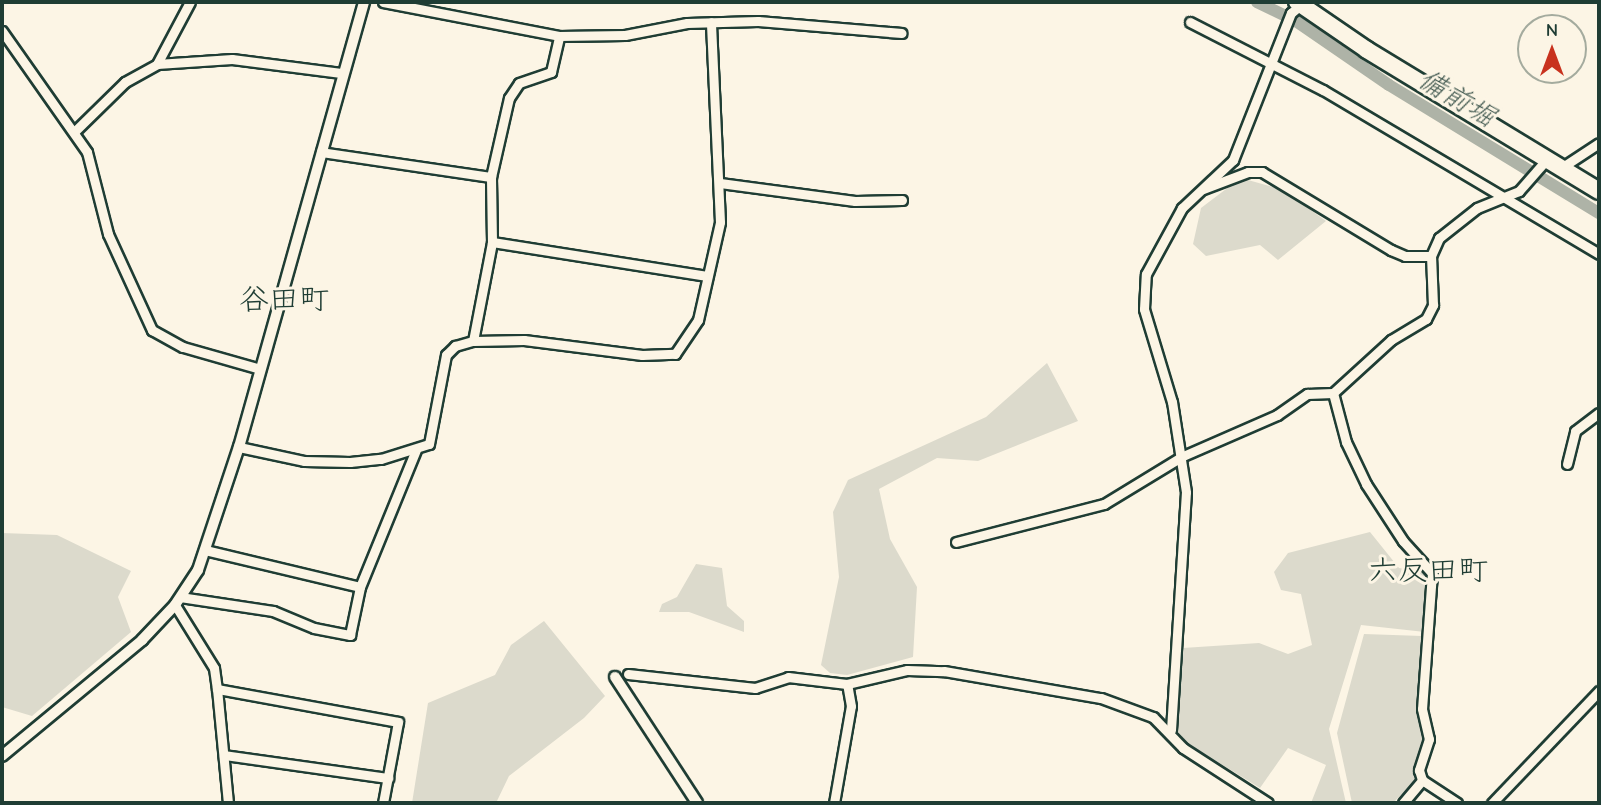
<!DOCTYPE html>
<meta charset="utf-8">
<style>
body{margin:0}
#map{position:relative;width:1601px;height:805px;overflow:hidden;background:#fcf5e5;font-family:"Comic Neue","Klee One",sans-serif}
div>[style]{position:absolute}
.green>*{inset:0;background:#dcdacc}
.canal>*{height:12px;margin:-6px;padding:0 6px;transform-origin:6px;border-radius:6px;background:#aeb3a7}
.roads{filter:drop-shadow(2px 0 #1f3d34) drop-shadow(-2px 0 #1f3d34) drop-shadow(0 2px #1f3d34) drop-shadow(0 -2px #1f3d34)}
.minor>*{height:9px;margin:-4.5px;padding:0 4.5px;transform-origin:4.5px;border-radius:4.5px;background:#fcf5e5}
.tertiary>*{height:10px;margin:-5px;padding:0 5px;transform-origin:5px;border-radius:5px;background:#fcf5e5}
.trunk>*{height:16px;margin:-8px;padding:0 8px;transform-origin:8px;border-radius:8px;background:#fcf5e5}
span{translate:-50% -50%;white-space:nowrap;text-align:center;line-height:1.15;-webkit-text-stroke:6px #fcf5e5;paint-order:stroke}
.water-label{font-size:28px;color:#435a51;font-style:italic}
.quarter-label{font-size:30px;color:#1f3d34}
.frame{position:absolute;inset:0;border:4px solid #1f3d34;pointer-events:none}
.north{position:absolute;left:1517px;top:14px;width:70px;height:70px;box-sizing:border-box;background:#fcf5e5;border:2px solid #a4ab9e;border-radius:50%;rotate:0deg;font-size:19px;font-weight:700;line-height:28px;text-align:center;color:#1f3d34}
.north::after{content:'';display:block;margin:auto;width:24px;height:32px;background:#c8321e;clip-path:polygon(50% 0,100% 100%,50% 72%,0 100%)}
</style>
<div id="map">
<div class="green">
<div style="clip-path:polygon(1248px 180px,1283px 190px,1326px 221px,1278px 260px,1260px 245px,1206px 256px,1193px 244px,1201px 208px,1234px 183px)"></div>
<div style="clip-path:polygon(1047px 363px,1078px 421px,978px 461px,937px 458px,879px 489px,890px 539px,917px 587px,913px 657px,847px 675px,830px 673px,821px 665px,839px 577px,833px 512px,848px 480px,986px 417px)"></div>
<div style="clip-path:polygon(1370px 532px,1399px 568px,1426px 573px,1425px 632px,1361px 625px,1329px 729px,1346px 803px,1311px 803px,1326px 765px,1288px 748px,1260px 788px,1187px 743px,1170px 721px,1183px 648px,1259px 643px,1288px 654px,1312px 645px,1301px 594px,1281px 590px,1274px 572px,1288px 553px)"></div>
<div style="clip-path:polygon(2px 533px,57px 535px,131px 571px,118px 597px,131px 632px,32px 716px,2px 707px)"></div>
<div style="clip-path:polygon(696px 564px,722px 568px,727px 606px,744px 621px,744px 632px,689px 612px,659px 612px,662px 604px,677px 597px)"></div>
<div style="clip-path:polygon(544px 621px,605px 696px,584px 718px,509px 776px,496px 803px,412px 803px,428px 703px,495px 675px,511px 645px)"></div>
<div style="clip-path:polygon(1364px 634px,1422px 636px,1418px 710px,1424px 737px,1416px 779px,1393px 803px,1352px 803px,1337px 733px)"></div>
</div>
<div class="canal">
<div style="left:1257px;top:2px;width:30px;rotate:26deg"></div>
<div style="left:1293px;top:19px;width:116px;rotate:34.5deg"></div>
<div style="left:1389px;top:85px;width:246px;rotate:31.4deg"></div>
</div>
<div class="roads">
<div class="minor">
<div style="left:383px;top:2px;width:179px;rotate:10.9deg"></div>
<div style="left:559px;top:36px;width:66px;rotate:-0.9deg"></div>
<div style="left:625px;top:35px;width:63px;rotate:-11deg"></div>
<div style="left:687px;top:23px;width:71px;rotate:-1.6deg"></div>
<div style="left:758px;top:21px;width:144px;rotate:4.8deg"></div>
<div style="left:1190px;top:22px;width:149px;rotate:27.1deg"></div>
<div style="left:1323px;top:90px;width:321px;rotate:30.7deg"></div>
<div style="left:2px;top:31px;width:148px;rotate:54.9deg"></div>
<div style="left:87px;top:152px;width:85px;rotate:75.6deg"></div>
<div style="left:108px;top:234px;width:106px;rotate:65.4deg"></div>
<div style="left:152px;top:330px;width:35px;rotate:29deg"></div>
<div style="left:183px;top:347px;width:80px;rotate:15.9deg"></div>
<div style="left:157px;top:64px;width:70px;rotate:-62deg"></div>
<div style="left:75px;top:131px;width:70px;rotate:-44.4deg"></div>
<div style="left:125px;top:82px;width:37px;rotate:-29deg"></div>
<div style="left:157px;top:64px;width:75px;rotate:-3.8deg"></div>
<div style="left:232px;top:59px;width:110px;rotate:7.3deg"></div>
<div style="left:321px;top:152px;width:172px;rotate:8.4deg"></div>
<div style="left:1561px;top:168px;width:45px;rotate:-33.3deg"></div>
<div style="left:720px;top:183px;width:136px;rotate:7.6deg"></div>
<div style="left:855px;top:201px;width:47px;rotate:-1.2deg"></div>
<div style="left:1203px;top:189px;width:48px;rotate:-20.7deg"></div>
<div style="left:1248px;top:172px;width:14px"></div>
<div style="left:1262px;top:172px;width:151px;rotate:31.2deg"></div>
<div style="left:1391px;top:250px;width:15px;rotate:23deg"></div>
<div style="left:1405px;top:256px;width:26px"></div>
<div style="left:492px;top:242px;width:218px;rotate:9deg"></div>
<div style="left:473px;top:341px;width:101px;rotate:-79.1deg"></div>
<div style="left:492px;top:242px;width:65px;rotate:-90.9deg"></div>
<div style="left:491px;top:177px;width:81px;rotate:-77.2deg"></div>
<div style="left:509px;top:98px;width:18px;rotate:-56deg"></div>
<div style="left:519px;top:83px;width:34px;rotate:-19deg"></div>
<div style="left:551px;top:72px;width:37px;rotate:-77deg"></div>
<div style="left:1333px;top:393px;width:51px;rotate:75.1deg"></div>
<div style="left:1346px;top:442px;width:47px;rotate:64.5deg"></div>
<div style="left:1366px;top:484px;width:68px;rotate:57deg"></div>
<div style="left:1403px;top:541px;width:43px;rotate:47.8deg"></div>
<div style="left:1432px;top:573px;width:136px;rotate:94.2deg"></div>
<div style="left:1422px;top:709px;width:31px;rotate:77deg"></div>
<div style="left:1429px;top:739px;width:33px;rotate:108deg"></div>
<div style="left:1419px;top:770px;width:10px;rotate:73deg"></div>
<div style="left:1422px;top:780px;width:42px;rotate:33.3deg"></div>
<div style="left:239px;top:447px;width:66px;rotate:12.2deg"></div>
<div style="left:304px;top:461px;width:46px;rotate:1.2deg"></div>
<div style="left:350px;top:462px;width:31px;rotate:-6deg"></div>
<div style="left:381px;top:459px;width:50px;rotate:-17.4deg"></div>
<div style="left:429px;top:444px;width:91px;rotate:-79.2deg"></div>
<div style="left:446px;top:355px;width:13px;rotate:-45deg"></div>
<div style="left:455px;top:346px;width:19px;rotate:-16deg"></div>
<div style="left:473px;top:341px;width:51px;rotate:-1.1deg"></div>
<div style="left:524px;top:340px;width:119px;rotate:7.2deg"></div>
<div style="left:642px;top:355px;width:33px;rotate:-2deg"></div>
<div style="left:675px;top:354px;width:41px;rotate:-55.9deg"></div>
<div style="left:698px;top:320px;width:100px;rotate:-77.3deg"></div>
<div style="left:720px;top:222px;width:200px;rotate:-92.6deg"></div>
<div style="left:1567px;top:464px;width:34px;rotate:-76deg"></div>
<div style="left:1575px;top:431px;width:30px;rotate:-37deg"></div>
<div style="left:956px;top:542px;width:153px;rotate:-14.4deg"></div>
<div style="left:1104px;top:504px;width:92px;rotate:-31.3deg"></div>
<div style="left:1183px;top:456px;width:103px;rotate:-23.6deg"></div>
<div style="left:1277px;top:415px;width:37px;rotate:-35deg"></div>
<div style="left:1307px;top:394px;width:26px;rotate:-2deg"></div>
<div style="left:1333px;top:393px;width:79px;rotate:-42.4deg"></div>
<div style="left:1391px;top:340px;width:41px;rotate:-31deg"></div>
<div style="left:1426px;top:319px;width:16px;rotate:-63deg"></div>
<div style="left:1433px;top:305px;width:49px;rotate:-92.3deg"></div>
<div style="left:1431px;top:256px;width:20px;rotate:-66deg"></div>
<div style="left:1439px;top:238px;width:48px;rotate:-38.3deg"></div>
<div style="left:1477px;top:208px;width:45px;rotate:-22deg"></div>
<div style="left:1519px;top:191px;width:43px;rotate:-48.8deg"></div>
<div style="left:205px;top:550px;width:159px;rotate:13.4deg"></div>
<div style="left:360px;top:587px;width:148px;rotate:-67.8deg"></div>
<div style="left:180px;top:597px;width:94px;rotate:8.6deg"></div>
<div style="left:273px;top:611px;width:44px;rotate:22.5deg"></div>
<div style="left:314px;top:628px;width:37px;rotate:11deg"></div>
<div style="left:350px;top:635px;width:49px;rotate:-78.2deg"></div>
<div style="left:175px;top:605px;width:74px;rotate:58.2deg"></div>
<div style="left:214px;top:668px;width:21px;rotate:82deg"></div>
<div style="left:628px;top:674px;width:128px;rotate:6.3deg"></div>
<div style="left:755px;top:688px;width:35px;rotate:-18deg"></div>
<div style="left:788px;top:677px;width:59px;rotate:6.8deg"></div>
<div style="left:847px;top:684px;width:62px;rotate:-13.1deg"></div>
<div style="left:907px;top:670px;width:37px;rotate:2deg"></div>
<div style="left:944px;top:671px;width:159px;rotate:9.8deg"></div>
<div style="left:1101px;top:698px;width:55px;rotate:20.1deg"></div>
<div style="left:1153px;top:717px;width:43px;rotate:45.9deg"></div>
<div style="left:1183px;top:748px;width:101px;rotate:32.9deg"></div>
<div style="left:1171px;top:730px;width:238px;rotate:-86.4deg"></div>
<div style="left:1186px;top:492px;width:91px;rotate:-98.8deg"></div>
<div style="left:1172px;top:402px;width:97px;rotate:-106.8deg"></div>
<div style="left:1144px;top:309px;width:35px;rotate:-87deg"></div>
<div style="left:1146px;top:274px;width:75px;rotate:-61.4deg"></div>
<div style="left:1182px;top:208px;width:70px;rotate:-43.3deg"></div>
<div style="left:1233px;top:160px;width:158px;rotate:-68.5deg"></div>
<div style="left:1291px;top:13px;width:16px;rotate:-40deg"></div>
<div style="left:224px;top:755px;width:166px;rotate:8deg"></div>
<div style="left:228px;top:803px;width:115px;rotate:-95.5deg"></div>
<div style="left:217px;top:689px;width:184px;rotate:10.3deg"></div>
<div style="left:398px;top:722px;width:82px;rotate:100.5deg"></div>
<div style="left:834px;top:803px;width:98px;rotate:-80.1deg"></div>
<div style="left:851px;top:706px;width:22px;rotate:-100deg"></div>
<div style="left:1403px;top:803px;width:30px;rotate:-50deg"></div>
<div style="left:1492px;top:803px;width:155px;rotate:-46.3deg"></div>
</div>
<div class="tertiary">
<div style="left:615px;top:677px;width:150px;rotate:56.9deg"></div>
<div style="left:2px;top:756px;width:182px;rotate:-39.6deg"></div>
<div style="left:142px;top:640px;width:48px;rotate:-46.7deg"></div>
<div style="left:175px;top:605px;width:42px;rotate:-56.7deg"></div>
<div style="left:198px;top:570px;width:130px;rotate:-71.6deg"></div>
<div style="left:239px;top:447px;width:462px;rotate:-74.3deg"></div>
</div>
<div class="trunk">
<div style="left:1297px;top:2px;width:85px;rotate:34.4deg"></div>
<div style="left:1367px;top:50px;width:271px;rotate:31.3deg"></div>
</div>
</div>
<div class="water-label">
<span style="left:1457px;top:98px;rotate:31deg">備前堀</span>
</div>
<div class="quarter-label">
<span style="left:284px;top:300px">谷田町</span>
<span style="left:1428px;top:571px">六反田町</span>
</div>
<div class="frame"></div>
<div class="north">N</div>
</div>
